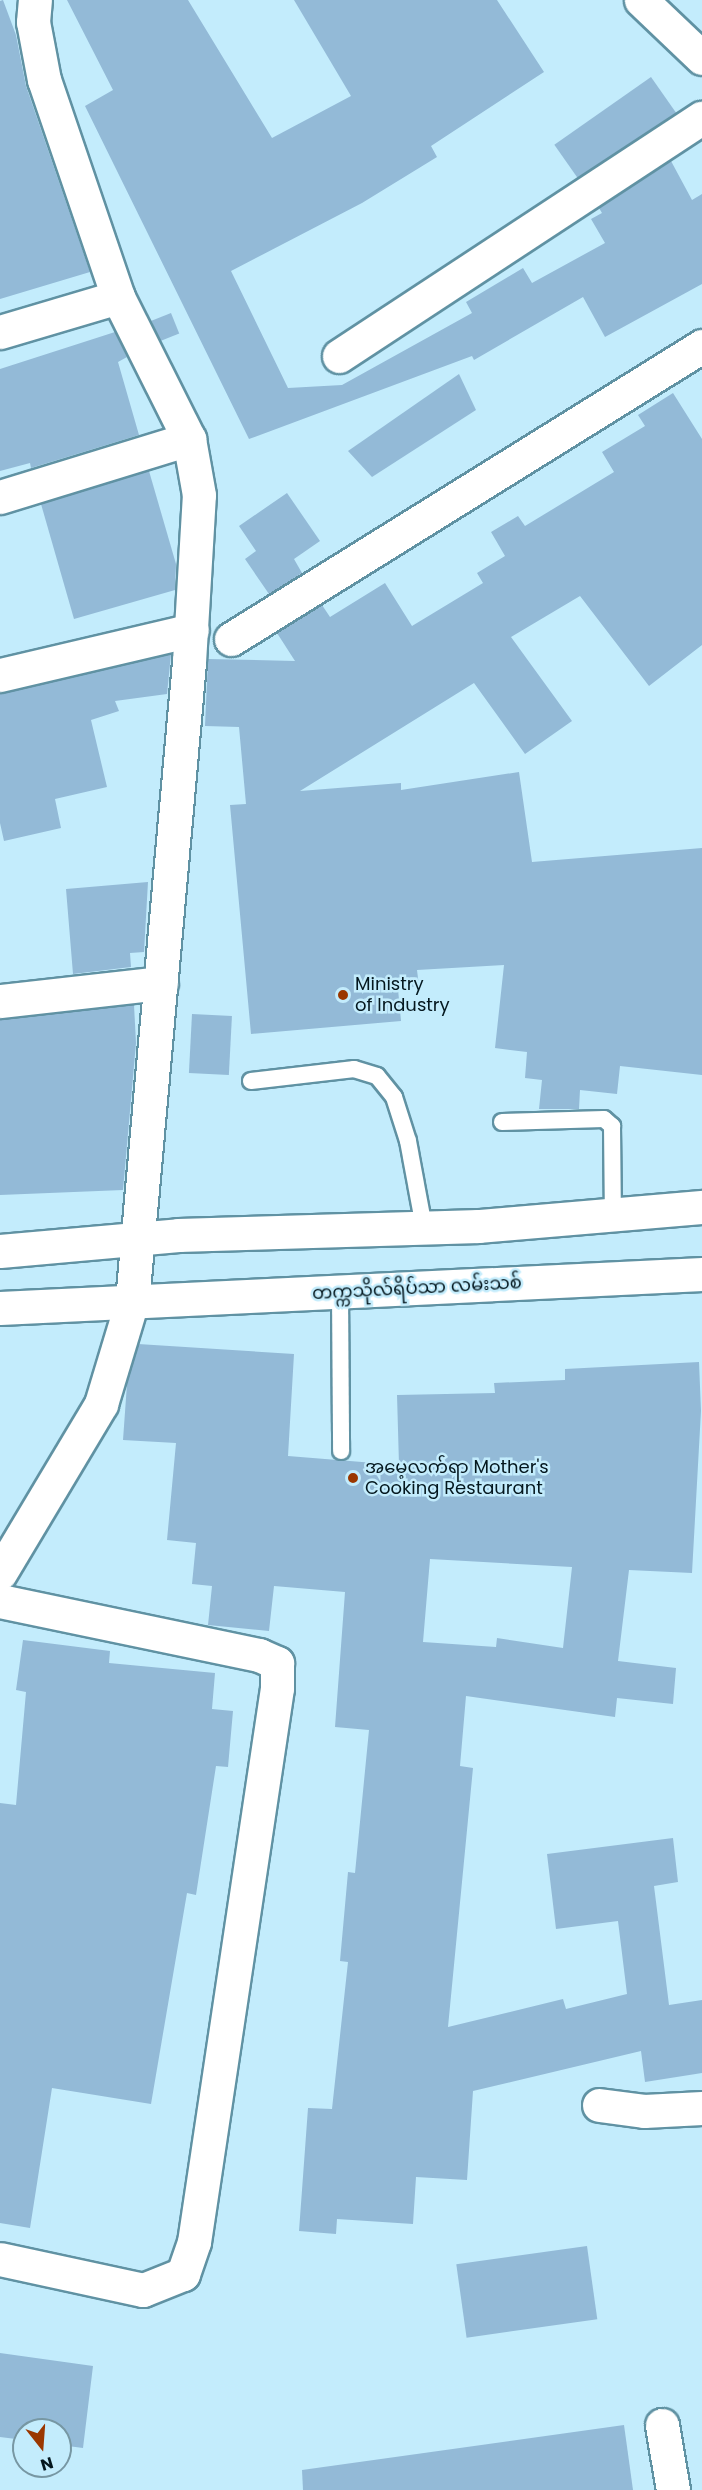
<!DOCTYPE html>
<meta charset="utf-8">
<style>
body{margin:0}
#map{position:relative;width:702px;height:2490px;overflow:hidden;background:#c3ecfc;font-family:Poppins,"Noto Sans Myanmar",sans-serif}
div>[style]{position:absolute}
.building>*{inset:0;background:#93bad7;transform-origin:0 0}
.roads{filter:drop-shadow(2px 0 #6092a3) drop-shadow(-2px 0 #6092a3) drop-shadow(0 2px #6092a3) drop-shadow(0 -2px #6092a3)}
.lane>*{height:16px;margin:-8px;padding:0 8px;transform-origin:8px;border-radius:8px;background:#fff}
.street>*{height:33px;margin:-16.5px;padding:0 16.5px;transform-origin:16.5px;border-radius:16.5px;background:#fff}
.primary>*{height:33px;margin:-16.5px;padding:0 16.5px;transform-origin:16.5px;border-radius:16.5px;background:#fff}
.dots>*{width:16px;height:16px;translate:-50% -50%;box-sizing:border-box;border:3px solid #c3ecfc;border-radius:50%}
span{translate:-50% -50%;white-space:nowrap;text-align:center;line-height:1.15;-webkit-text-stroke:5px #c3ecfc;paint-order:stroke}
.poi-label{font-size:18px;color:#04171e}
.left{translate:0 -50%;text-align:left}
.street-label{font-size:18px;color:#04171e}
.north{position:absolute;left:12px;top:2418px;width:60px;height:60px;box-sizing:border-box;background:#c3ecfc;border:2px solid #7797a3;border-radius:50%;rotate:163deg;font-size:16px;font-weight:700;line-height:24px;text-align:center;color:#04171e}
.north::after{content:'';display:block;margin:auto;width:21px;height:27px;background:#9a3700;clip-path:polygon(50% 0,100% 100%,50% 72%,0 100%)}
</style>
<div id="map">
<div class="building">
<div style="clip-path:polygon(3px 0,16px 35px,26px 86px,90px 272px,0 299px,0 1px)"></div>
<div style="clip-path:polygon(67px 0,188px 0,272px 138px,351px 96px,294px 0,497px 0,544px 72px,431px 146px,437px 157px,362px 203px,231px 271px,288px 388px,342px 385px,472px 313px,466px 302px,523px 268px,532px 283px,605px 243px,591px 219px,602px 213px,599px 208px,671px 161px,692px 200px,702px 194px,702px 284px,605px 337px,583px 297px,474px 360px,472px 356px,249px 439px,85px 106px,113px 90px)"></div>
<div style="left:651px;top:77px;width:44px;height:118px;rotate:55deg"></div>
<div style="left:171px;top:313px;width:22px;height:21px;rotate:68deg"></div>
<div style="clip-path:polygon(115px 332px,127px 357px,118px 362px,139px 435px,31px 468px,30px 463px,0 471px,0 369px)"></div>
<div style="clip-path:polygon(459px 374px,476px 410px,372px 477px,348px 451px)"></div>
<div style="clip-path:polygon(673px 393px,702px 439px,702px 645px,649px 686px,580px 596px,511px 637px,572px 721px,525px 754px,474px 683px,300px 791px,401px 783px,401px 790px,519px 772px,532px 862px,702px 848px,702px 1075px,620px 1066px,617px 1094px,580px 1090px,579px 1109px,539px 1109px,542px 1080px,525px 1078px,527px 1052px,495px 1048px,504px 965px,417px 970px,419px 986px,398px 989px,401px 1021px,251px 1034px,230px 805px,246px 804px,239px 727px,205px 726px,208px 659px,295px 661px,277px 633px,322px 605px,330px 617px,385px 583px,412px 626px,483px 583px,477px 573px,505px 556px,491px 532px,518px 516px,525px 526px,614px 472px,602px 452px,645px 426px,638px 415px)"></div>
<div style="clip-path:polygon(149px 471px,176px 564px,175px 590px,74px 619px,41px 504px)"></div>
<div style="clip-path:polygon(287px 493px,320px 541px,294px 559px,302px 573px,269px 594px,245px 559px,256px 551px,239px 526px)"></div>
<div style="clip-path:polygon(171px 654px,167px 694px,115px 701px,119px 711px,91px 720px,107px 787px,55px 799px,61px 828px,4px 841px,0 823px,0 693px)"></div>
<div style="clip-path:polygon(148px 882px,144px 952px,130px 953px,131px 967px,73px 974px,66px 889px)"></div>
<div style="clip-path:polygon(134px 1005px,136px 1043px,123px 1190px,0 1195px,0 1019px)"></div>
<div style="left:192px;top:1014px;width:40px;height:59px;rotate:3deg"></div>
<div style="clip-path:polygon(evenodd,138px 1344px,294px 1354px,288px 1456px,399px 1465px,397px 1395px,495px 1393px,494px 1383px,565px 1380px,565px 1369px,699px 1362px,701px 1411px,692px 1573px,629px 1570px,618px 1661px,676px 1668px,673px 1704px,617px 1698px,615px 1717px,466px 1696px,460px 1766px,473px 1768px,448px 2027px,563px 1999px,566px 2009px,627px 1994px,618px 1921px,556px 1929px,547px 1854px,673px 1838px,678px 1882px,654px 1886px,669px 2005px,702px 2000px,702px 2073px,645px 2082px,641px 2051px,473px 2091px,467px 2180px,416px 2177px,413px 2224px,337px 2219px,336px 2234px,299px 2231px,308px 2108px,332px 2109px,348px 1962px,340px 1961px,348px 1872px,355px 1873px,369px 1730px,335px 1727px,345px 1592px,274px 1586px,269px 1631px,208px 1625px,212px 1586px,192px 1584px,196px 1543px,167px 1540px,176px 1443px,123px 1440px,127px 1384px,138px 1344px,430px 1559px,572px 1567px,563px 1648px,497px 1638px,496px 1647px,423px 1642px,430px 1559px)"></div>
<div style="clip-path:polygon(23px 1640px,110px 1651px,109px 1663px,215px 1673px,212px 1709px,233px 1711px,228px 1767px,216px 1766px,196px 1895px,187px 1893px,151px 2104px,52px 2088px,30px 2228px,0 2223px,0 1803px,16px 1805px,26px 1692px,16px 1690px)"></div>
<div style="left:587px;top:2246px;width:74px;height:132px;rotate:82deg"></div>
<div style="clip-path:polygon(0 2353px,93px 2366px,83px 2448px,60px 2445px,60px 2430px,24px 2430px,24px 2440px,0 2437px)"></div>
<div style="clip-path:polygon(624px 2425px,633px 2490px,303px 2490px,302px 2470px)"></div>
</div>
<div class="roads">
<div class="lane">
<div style="left:251px;top:1081px;width:104px;rotate:-6.6deg"></div>
<div style="left:354px;top:1069px;width:24px;rotate:17deg"></div>
<div style="left:377px;top:1076px;width:27px;rotate:51deg"></div>
<div style="left:394px;top:1097px;width:46px;rotate:72.3deg"></div>
<div style="left:408px;top:1141px;width:87px;rotate:79.5deg"></div>
<div style="left:502px;top:1122px;width:102px;rotate:-1.7deg"></div>
<div style="left:604px;top:1119px;width:11px;rotate:41deg"></div>
<div style="left:612px;top:1126px;width:89px;rotate:89.4deg"></div>
<div style="left:340px;top:1291px;width:160px;rotate:89.6deg"></div>
</div>
<div class="street">
<div style="left:0;top:332px;width:123px;rotate:-16.5deg"></div>
<div style="left:339px;top:356px;width:434px;rotate:-33.3deg"></div>
<div style="left:0;top:497px;width:198px;rotate:-17.1deg"></div>
<div style="left:231px;top:639px;width:555px;rotate:-31.88deg"></div>
<div style="left:0;top:675px;width:197px;rotate:-13.2deg"></div>
<div style="left:0;top:1001px;width:162px;rotate:-6.4deg"></div>
<div style="left:0;top:1573px;width:197px;rotate:-59.1deg"></div>
<div style="left:101px;top:1404px;width:108px;rotate:-73.2deg"></div>
<div style="left:132px;top:1301px;width:642px;rotate:-84.9deg"></div>
<div style="left:189px;top:662px;width:167px;rotate:-86.6deg"></div>
<div style="left:199px;top:495px;width:57px;rotate:-100.1deg"></div>
<div style="left:189px;top:439px;width:159px;rotate:-116.6deg"></div>
<div style="left:118px;top:297px;width:229px;rotate:-108.8deg"></div>
<div style="left:44px;top:80px;width:59px;rotate:-100.7deg"></div>
<div style="left:33px;top:22px;width:22px;rotate:-85deg"></div>
<div style="left:0;top:1601px;width:265px;rotate:11.8deg"></div>
<div style="left:259px;top:1655px;width:20px;rotate:24deg"></div>
<div style="left:277px;top:1663px;width:25px;rotate:90deg"></div>
<div style="left:277px;top:1688px;width:560px;rotate:98.52deg"></div>
<div style="left:194px;top:2242px;width:34px;rotate:109deg"></div>
<div style="left:183px;top:2274px;width:43px;rotate:158.2deg"></div>
<div style="left:143px;top:2290px;width:146px;rotate:-167.8deg"></div>
<div style="left:599px;top:2105px;width:45px;rotate:7.6deg"></div>
<div style="left:644px;top:2111px;width:58px;rotate:-3deg"></div>
<div style="left:662px;top:2425px;width:66px;rotate:80.4deg"></div>
</div>
<div class="primary">
<div style="left:641px;top:0;width:84px;rotate:43.6deg"></div>
<div style="left:0;top:1251px;width:179px;rotate:-5.1deg"></div>
<div style="left:178px;top:1235px;width:301px;rotate:-1.7deg"></div>
<div style="left:479px;top:1226px;width:224px;rotate:-4.9deg"></div>
<div style="left:0;top:1308px;width:703px;rotate:-2.77deg"></div>
</div>
</div>
<div class="dots">
<div style="left:343px;top:995px;background:#9a3700"></div>
<div style="left:353px;top:1478px;background:#9a3700"></div>
</div>
<div class="poi-label">
<span class="left" style="left:355px;top:995px">Ministry<br>of Industry</span>
<span class="left" style="left:365px;top:1478px">အမေ့လက်ရာ Mother's<br>Cooking Restaurant</span>
</div>
<div class="street-label">
<span style="left:417px;top:1288px;rotate:-3deg">တက္ကသိုလ်ရိပ်သာ လမ်းသစ်</span>
</div>
<div class="north">N</div>
</div>
